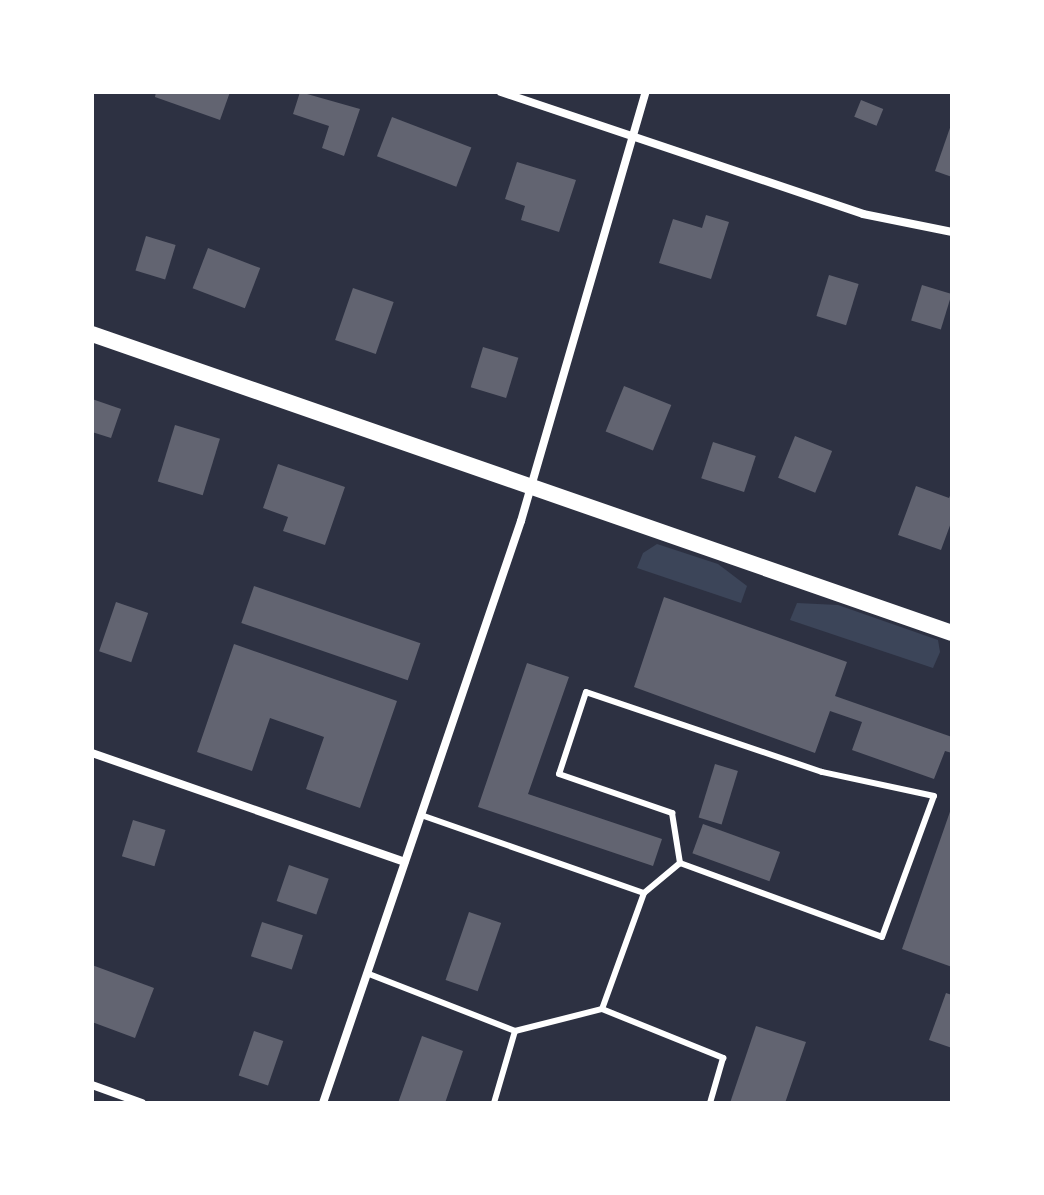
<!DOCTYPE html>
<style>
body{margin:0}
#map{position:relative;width:1044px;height:1195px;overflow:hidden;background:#2d3142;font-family:Roboto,sans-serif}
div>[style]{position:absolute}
.green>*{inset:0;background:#3c4559}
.building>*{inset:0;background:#626471;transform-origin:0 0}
.service>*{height:6px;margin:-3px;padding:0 3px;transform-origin:3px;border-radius:3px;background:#fff}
.minor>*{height:8px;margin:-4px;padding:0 4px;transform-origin:4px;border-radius:4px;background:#fff}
.secondary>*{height:16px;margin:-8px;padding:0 8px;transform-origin:8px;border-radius:8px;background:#fff}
span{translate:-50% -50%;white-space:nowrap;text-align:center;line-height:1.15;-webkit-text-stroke:7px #fff;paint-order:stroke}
.frame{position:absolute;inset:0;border:94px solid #fff;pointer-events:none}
</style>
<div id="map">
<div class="green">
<div style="clip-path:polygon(657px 544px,718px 564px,747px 586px,741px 603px,637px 568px,643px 553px)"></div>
<div style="clip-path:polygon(797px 603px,838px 605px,938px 640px,940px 652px,933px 668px,790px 620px)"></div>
</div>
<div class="building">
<div style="clip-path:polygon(156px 92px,230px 92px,220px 120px,155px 97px)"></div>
<div style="clip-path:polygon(300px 92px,360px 109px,344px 156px,322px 148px,329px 126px,293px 114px)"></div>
<div style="left:861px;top:100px;width:24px;height:18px;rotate:22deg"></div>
<div style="left:392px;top:117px;width:85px;height:42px;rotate:21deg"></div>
<div style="clip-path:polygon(952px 122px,952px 177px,935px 171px)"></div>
<div style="clip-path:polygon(517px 162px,576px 180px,559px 232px,521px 220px,525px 206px,505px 199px)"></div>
<div style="clip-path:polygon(706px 215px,729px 222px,711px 279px,659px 263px,673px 219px,702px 228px)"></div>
<div style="left:146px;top:236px;width:31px;height:36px;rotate:17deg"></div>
<div style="left:208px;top:248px;width:56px;height:43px;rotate:21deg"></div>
<div style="left:829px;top:275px;width:31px;height:43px;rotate:17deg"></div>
<div style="left:922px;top:285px;width:31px;height:37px;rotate:17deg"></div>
<div style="left:353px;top:288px;width:43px;height:55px;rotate:19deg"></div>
<div style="left:483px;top:347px;width:37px;height:42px;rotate:17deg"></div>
<div style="left:624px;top:386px;width:51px;height:49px;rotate:22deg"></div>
<div style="clip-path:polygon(92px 399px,121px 409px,111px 438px,92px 432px)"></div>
<div style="left:175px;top:425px;width:47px;height:59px;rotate:17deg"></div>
<div style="left:795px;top:436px;width:40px;height:45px;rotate:22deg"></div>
<div style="left:713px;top:442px;width:45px;height:38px;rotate:18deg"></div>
<div style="clip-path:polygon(278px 464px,345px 487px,325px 545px,283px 531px,288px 517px,263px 508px)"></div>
<div style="clip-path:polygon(916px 486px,949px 498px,952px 491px,952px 520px,941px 550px,898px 535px)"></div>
<div style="left:254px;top:586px;width:176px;height:39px;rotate:19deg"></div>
<div style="clip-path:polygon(664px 597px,847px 662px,835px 696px,952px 737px,952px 753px,945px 751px,934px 779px,852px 750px,862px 722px,830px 711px,815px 753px,634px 687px)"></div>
<div style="left:116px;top:602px;width:34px;height:52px;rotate:19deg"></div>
<div style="clip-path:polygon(234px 644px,397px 701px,360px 808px,306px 789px,324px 737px,270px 718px,252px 771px,197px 752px)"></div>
<div style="clip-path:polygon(527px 663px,569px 677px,528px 794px,662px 839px,653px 866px,478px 807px)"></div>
<div style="left:715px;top:764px;width:24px;height:56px;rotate:17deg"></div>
<div style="clip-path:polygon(952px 806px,952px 967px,902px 949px)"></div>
<div style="left:133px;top:820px;width:34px;height:38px;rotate:17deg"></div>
<div style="left:703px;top:824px;width:82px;height:31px;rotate:20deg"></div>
<div style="left:289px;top:865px;width:42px;height:38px;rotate:19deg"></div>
<div style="left:469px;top:912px;width:34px;height:72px;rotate:19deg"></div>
<div style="left:262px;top:922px;width:43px;height:36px;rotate:18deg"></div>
<div style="clip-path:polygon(92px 965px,154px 988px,135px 1038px,92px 1022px)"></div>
<div style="clip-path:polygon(946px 993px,952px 995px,952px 1048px,929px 1040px)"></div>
<div style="clip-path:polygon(756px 1026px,806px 1042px,785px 1103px,730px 1103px)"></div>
<div style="left:254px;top:1031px;width:31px;height:47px;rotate:19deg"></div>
<div style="clip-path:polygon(422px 1036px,463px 1051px,445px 1103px,398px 1103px)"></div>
</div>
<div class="service">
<div style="left:421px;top:815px;width:236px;rotate:19.3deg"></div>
<div style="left:644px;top:893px;width:123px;rotate:109.9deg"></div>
<div style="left:602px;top:1009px;width:131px;rotate:22deg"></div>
<div style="left:723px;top:1058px;width:47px;rotate:106.1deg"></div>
<div style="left:644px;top:893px;width:47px;rotate:-39.8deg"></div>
<div style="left:680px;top:863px;width:215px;rotate:20.1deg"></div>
<div style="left:882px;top:937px;width:150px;rotate:-69.8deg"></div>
<div style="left:934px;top:796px;width:115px;rotate:-167.9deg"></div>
<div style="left:822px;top:772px;width:249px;rotate:-161.3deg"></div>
<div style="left:586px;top:692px;width:86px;rotate:108.2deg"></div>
<div style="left:559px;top:774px;width:120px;rotate:19deg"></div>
<div style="left:672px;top:813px;width:51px;rotate:80.9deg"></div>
<div style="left:369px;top:974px;width:157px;rotate:21.3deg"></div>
<div style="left:515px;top:1031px;width:75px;rotate:106.3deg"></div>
<div style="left:515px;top:1031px;width:90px;rotate:-14.2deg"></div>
</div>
<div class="minor">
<div style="left:501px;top:92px;width:382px;rotate:18.6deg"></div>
<div style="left:863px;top:214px;width:91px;rotate:11.4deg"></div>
<div style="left:92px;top:753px;width:331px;rotate:19.2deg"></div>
<div style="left:92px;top:1085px;width:53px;rotate:19.8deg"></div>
<div style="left:323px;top:1103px;width:615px;rotate:-71.21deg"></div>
<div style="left:521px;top:521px;width:447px;rotate:-73.8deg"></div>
</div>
<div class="secondary">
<div style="left:92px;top:334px;width:910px;rotate:19.17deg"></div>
</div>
<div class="frame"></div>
</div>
